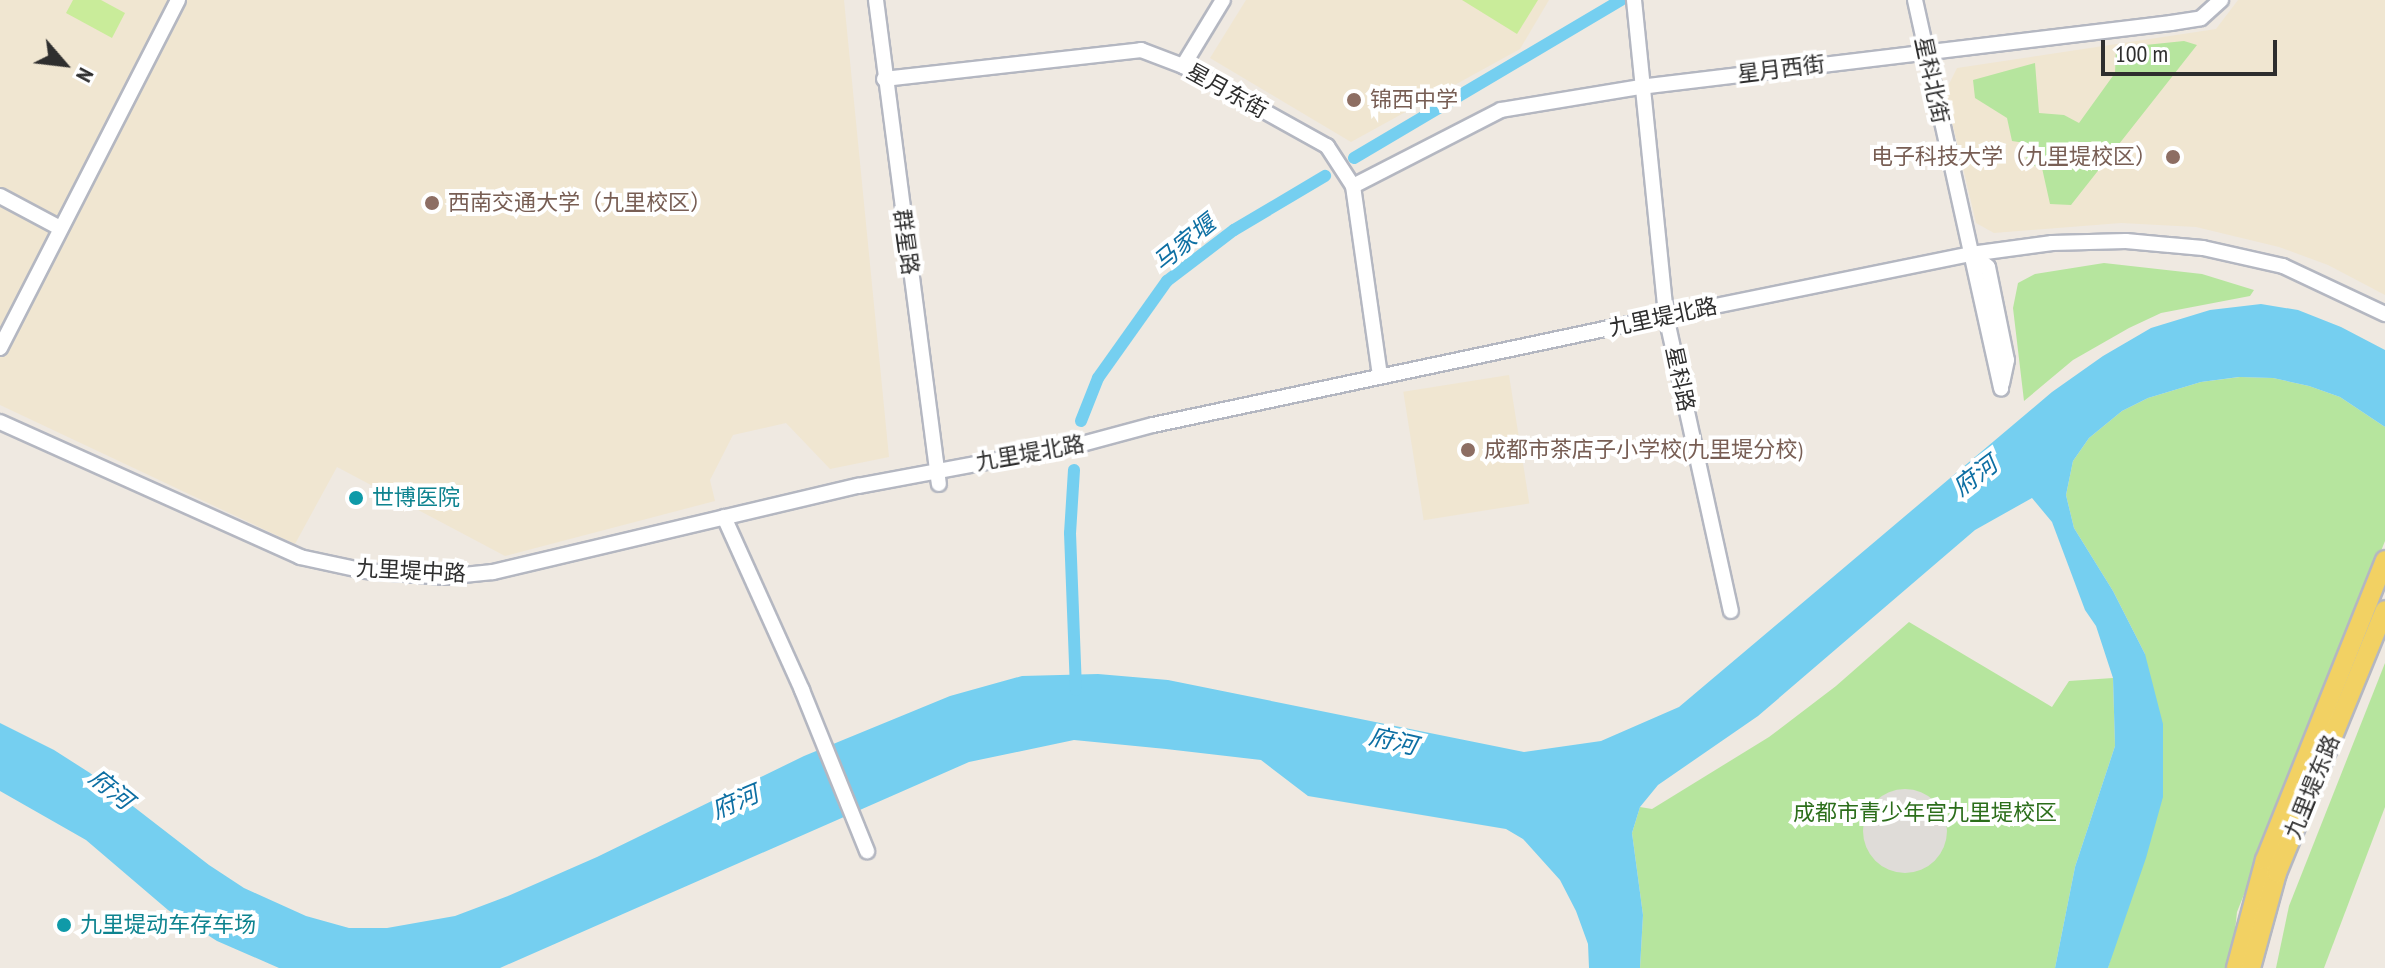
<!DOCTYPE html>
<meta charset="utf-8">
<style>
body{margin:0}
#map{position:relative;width:2385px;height:968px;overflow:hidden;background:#efe9e1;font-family:"PT Sans Narrow","Noto Sans SC",sans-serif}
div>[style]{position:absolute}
.education>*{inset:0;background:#f0e6d1;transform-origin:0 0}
.green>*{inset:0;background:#b6e59e}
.pitch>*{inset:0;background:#c9ec9a}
.plaza>*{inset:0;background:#dfdcd8}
.round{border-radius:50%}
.water>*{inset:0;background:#75cff0}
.canal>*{height:12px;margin:-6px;padding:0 6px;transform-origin:6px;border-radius:6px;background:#75cff0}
.roads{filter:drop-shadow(2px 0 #b4b7c1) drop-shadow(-2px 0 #b4b7c1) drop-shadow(0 2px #b4b7c1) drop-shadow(0 -2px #b4b7c1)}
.minor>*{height:14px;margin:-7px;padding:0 7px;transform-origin:7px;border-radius:7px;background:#fff}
.major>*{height:18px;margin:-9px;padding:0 9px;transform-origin:9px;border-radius:9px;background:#f2d163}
.dots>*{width:22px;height:22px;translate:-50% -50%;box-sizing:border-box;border:4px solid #fff;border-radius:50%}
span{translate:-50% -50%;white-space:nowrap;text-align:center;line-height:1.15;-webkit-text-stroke:8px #fff;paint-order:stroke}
.street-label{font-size:22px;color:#2e2e2e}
.education-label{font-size:22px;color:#785e54}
.left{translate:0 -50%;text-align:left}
.right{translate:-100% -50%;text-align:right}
.culture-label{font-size:22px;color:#0d838f}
.park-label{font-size:22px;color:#2c6e1b}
.water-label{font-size:24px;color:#0d6fa3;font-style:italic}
.north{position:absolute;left:24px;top:24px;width:80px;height:80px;-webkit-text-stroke:6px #fff;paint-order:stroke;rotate:118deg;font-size:22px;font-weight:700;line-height:32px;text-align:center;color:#2e2e2e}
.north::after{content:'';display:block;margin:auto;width:28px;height:36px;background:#2e2e2e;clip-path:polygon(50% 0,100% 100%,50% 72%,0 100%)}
.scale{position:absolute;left:2101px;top:40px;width:176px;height:36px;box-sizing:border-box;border:4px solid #2e2e2e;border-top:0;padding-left:10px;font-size:24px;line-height:28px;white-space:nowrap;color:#2e2e2e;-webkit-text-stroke:6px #fff;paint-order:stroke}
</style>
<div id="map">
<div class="education">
<div style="clip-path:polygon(0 0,844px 0,889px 457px,830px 469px,786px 423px,733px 435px,710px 480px,715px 501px,505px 556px,337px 467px,295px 544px,0 405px)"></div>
<div style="clip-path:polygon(1246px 0,1549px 0,1520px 49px,1351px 142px,1210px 58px)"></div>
<div style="clip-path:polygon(2238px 0,2385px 0,2385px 295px,2328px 265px,2279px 247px,2196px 227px,2121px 223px,1994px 233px,1976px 223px,1945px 92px,1957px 68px,2216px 29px)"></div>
<div style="left:1509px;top:375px;width:130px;height:107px;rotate:81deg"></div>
</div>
<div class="green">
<div style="clip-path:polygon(2184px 41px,2197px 45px,2071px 205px,2050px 204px,2042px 168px,2027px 164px,2025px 143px,2012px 141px,2007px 118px,1975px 98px,1973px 80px,2035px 63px,2039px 113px,2064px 115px,2079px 123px,2115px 73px,2116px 48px)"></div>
<div style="clip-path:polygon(2104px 263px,2202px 274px,2254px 290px,2250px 296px,2161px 313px,2129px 328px,2073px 360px,2024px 401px,2013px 308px,2018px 283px,2035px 274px)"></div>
<div style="clip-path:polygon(2240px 377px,2273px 378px,2309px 386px,2340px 397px,2385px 427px,2385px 541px,2237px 912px,2231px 968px,2108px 968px,2120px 926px,2145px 654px,2113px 591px,2074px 528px,2066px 495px,2073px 461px,2089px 438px,2122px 411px,2148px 398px,2201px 382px)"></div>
<div style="clip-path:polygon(1909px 622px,2052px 707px,2069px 681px,2113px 678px,2115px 746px,2075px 867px,2055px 968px,1640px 968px,1643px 915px,1632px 833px,1640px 807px,1652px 809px,1769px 737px,1836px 686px)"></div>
<div style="clip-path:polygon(2385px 663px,2385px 807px,2324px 968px,2276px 968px,2289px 906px)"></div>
</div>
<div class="pitch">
<div style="clip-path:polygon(73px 0,101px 0,125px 13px,112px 38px,66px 13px)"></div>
<div style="clip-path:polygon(1462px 0,1538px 0,1517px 34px)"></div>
</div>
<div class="plaza">
<div class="round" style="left:1863px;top:789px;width:84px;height:84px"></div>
</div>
<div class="water">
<div style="clip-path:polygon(2261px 304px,2298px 310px,2341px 327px,2385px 350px,2385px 427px,2340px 397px,2309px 386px,2273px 378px,2239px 377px,2201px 382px,2148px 398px,2122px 411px,2089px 438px,2073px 461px,2066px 495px,2074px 528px,2113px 591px,2145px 654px,2163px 724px,2163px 797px,2146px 858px,2108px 968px,2055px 968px,2075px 867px,2115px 746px,2113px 678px,2096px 626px,2085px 610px,2052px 522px,2032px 498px,1975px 530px,1758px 716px,1658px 785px,1640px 807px,1632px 833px,1643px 915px,1640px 968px,1589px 968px,1588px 944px,1576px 911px,1560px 880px,1523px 839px,1506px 829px,1308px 796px,1261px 760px,1166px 749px,1074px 740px,969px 762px,500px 968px,279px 968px,217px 941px,168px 910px,86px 840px,0 791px,0 723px,54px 750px,90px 773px,209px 865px,244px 888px,306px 916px,349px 928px,387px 928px,455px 916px,508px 896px,597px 857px,804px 756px,950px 696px,1022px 676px,1098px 674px,1168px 680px,1524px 752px,1601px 741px,1679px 707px,2052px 392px,2103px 356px,2151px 328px,2210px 310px)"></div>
</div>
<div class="canal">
<div style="left:1354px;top:158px;width:310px;rotate:-30.6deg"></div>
<div style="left:1081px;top:421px;width:46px;rotate:-68.4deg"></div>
<div style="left:1098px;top:378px;width:119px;rotate:-54.6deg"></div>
<div style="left:1167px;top:281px;width:84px;rotate:-37.3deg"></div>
<div style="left:1234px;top:230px;width:106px;rotate:-30.7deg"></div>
<div style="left:1074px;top:470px;width:63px;rotate:93.6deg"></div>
<div style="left:1070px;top:533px;width:157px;rotate:87.8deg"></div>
</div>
<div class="roads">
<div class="minor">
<div style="left:876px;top:0;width:488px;rotate:82.6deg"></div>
<div style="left:1634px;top:0;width:318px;rotate:84.2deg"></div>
<div style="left:1666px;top:316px;width:302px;rotate:77.6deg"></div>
<div style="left:1915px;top:0;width:398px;rotate:77.5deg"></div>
<div style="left:1183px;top:66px;width:77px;rotate:-58.8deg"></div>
<div style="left:884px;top:79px;width:259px;rotate:-6.4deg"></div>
<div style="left:1141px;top:50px;width:45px;rotate:20.9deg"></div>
<div style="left:1183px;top:66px;width:165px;rotate:29.1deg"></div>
<div style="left:1327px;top:146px;width:48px;rotate:57deg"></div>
<div style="left:1353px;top:186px;width:192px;rotate:81.9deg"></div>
<div style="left:1353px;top:186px;width:166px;rotate:-27.2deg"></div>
<div style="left:1501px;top:110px;width:141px;rotate:-9.4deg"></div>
<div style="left:1640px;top:87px;width:535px;rotate:-6.87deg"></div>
<div style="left:2171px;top:23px;width:30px;rotate:-9deg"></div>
<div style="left:2201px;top:18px;width:27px;rotate:-42deg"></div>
<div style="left:0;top:196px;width:68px;rotate:28.1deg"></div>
<div style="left:1971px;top:254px;width:21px;rotate:37deg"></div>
<div style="left:1988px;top:267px;width:95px;rotate:78.5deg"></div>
<div style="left:2007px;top:360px;width:24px;rotate:102deg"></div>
<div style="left:0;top:348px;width:391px;rotate:-62.9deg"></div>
<div style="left:0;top:422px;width:329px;rotate:24.2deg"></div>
<div style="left:300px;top:557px;width:66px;rotate:12.2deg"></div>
<div style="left:365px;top:571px;width:79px;rotate:4.3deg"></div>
<div style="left:444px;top:577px;width:49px;rotate:-5.8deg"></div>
<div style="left:493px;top:572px;width:375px;rotate:-13.3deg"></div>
<div style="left:858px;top:486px;width:228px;rotate:-10.6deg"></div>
<div style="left:1082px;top:444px;width:73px;rotate:-15deg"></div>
<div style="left:1153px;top:425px;width:524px;rotate:-12deg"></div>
<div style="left:1666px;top:316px;width:311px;rotate:-11.5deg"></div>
<div style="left:1971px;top:254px;width:82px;rotate:-7.7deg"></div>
<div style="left:2052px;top:243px;width:74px;rotate:-1.5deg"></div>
<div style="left:2126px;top:241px;width:77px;rotate:5.2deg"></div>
<div style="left:2203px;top:248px;width:82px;rotate:12.7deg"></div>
<div style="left:2283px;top:266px;width:113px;rotate:25.2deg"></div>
<div style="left:724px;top:517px;width:190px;rotate:65.7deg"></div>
<div style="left:802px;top:690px;width:174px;rotate:68deg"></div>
</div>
<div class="major">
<div style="left:2236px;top:968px;width:112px;rotate:-75deg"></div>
<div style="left:2265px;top:860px;width:323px;rotate:-68.2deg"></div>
<div style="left:2251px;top:968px;width:98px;rotate:-74.7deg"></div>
<div style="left:2277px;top:873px;width:284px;rotate:-67.7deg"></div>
</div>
</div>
<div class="dots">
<div style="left:1354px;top:100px;background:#8d6e63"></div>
<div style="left:2173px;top:157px;background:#8d6e63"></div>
<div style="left:432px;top:203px;background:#8d6e63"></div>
<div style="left:1468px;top:450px;background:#8d6e63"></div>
<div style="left:356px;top:498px;background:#0f9aa8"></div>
<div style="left:64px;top:925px;background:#0f9aa8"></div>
</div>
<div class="street-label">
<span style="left:1781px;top:69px;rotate:-7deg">星月西街</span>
<span style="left:1932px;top:80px;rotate:78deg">星科北街</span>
<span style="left:1227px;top:91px;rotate:29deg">星月东街</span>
<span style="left:906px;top:242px;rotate:82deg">群星路</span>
<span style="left:1663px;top:317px;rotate:-12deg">九里堤北路</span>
<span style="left:1680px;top:379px;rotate:78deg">星科路</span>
<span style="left:1030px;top:453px;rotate:-10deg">九里堤北路</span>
<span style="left:411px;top:571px;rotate:3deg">九里堤中路</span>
<span style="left:2312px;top:787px;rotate:-68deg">九里堤东路</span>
</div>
<div class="education-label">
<span class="left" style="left:1370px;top:100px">锦西中学</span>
<span class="right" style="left:2157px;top:157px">电子科技大学（九里堤校区）</span>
<span class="left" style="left:448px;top:203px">西南交通大学（九里校区）</span>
<span class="left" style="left:1484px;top:450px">成都市茶店子小学校(九里堤分校)</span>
</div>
<div class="culture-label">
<span class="left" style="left:372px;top:498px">世博医院</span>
<span class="left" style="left:80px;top:925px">九里堤动车存车场</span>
</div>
<div class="park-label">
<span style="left:1925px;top:813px">成都市青少年宫九里堤校区</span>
</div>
<div class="water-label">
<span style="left:1184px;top:243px;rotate:-39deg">马家堰</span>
<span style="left:1975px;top:476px;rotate:-37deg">府河</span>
<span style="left:1393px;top:741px;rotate:13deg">府河</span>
<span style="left:111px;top:789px;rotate:39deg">府河</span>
<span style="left:735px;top:802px;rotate:-23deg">府河</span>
</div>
<div class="north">N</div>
<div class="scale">100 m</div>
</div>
